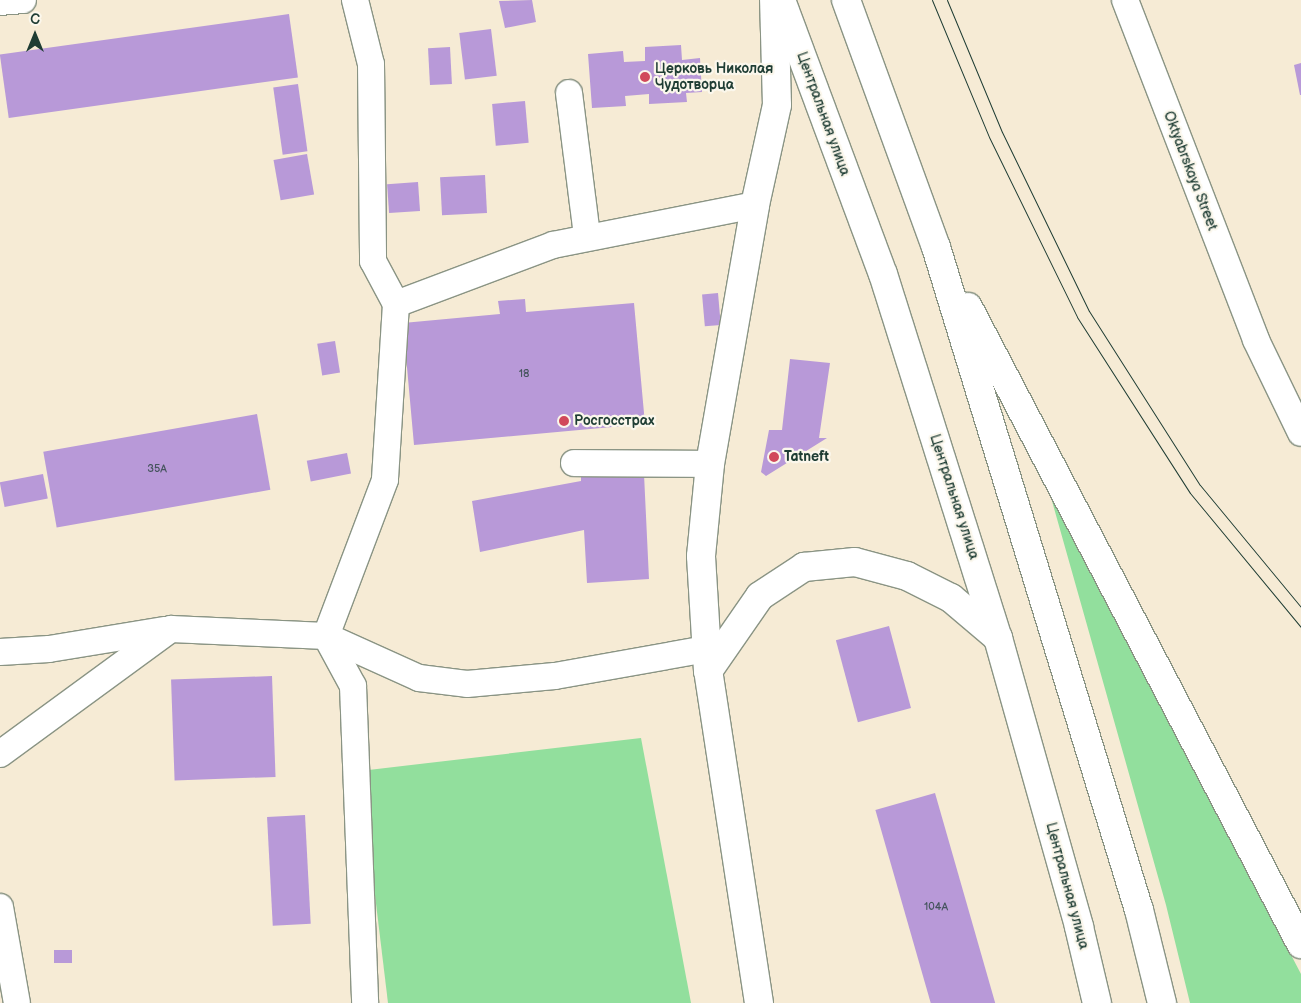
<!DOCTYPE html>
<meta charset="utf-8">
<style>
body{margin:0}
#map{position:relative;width:1301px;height:1003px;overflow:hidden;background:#f6ebd5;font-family:"Balsamiq Sans",sans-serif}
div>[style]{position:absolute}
.green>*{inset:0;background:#92df9d}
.building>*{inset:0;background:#b899d8;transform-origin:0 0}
.roads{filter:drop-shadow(1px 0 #8a9484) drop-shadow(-1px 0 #8a9484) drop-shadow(0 1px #8a9484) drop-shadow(0 -1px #8a9484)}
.minor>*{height:26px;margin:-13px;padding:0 13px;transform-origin:13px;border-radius:13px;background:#fff}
.major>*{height:28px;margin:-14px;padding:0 14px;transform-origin:14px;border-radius:14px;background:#fff}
.tram>*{height:1px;margin:-0.5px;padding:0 0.5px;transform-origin:0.5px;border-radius:0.5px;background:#1f3d34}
.dots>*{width:14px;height:14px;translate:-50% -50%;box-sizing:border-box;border:2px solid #fbf7ec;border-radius:50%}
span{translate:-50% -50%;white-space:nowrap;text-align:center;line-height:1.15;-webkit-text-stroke:4.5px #fbf7ec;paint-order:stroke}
.number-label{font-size:11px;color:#45545d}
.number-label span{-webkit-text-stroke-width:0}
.poi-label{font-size:14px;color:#1f3d34;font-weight:700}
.left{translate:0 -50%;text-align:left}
.street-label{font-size:14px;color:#1f3d34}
.north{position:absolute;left:10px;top:10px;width:50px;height:50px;-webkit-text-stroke:4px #fbf7ec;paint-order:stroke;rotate:0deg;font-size:14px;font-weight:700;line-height:20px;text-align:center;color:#1f3d34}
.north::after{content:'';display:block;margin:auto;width:18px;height:22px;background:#1f3d34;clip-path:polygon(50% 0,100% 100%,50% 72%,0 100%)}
</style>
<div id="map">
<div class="green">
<div style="clip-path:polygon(1050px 494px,1301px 974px,1301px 1003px,1190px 1003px,1166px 905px)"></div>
<div style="clip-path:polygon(641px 738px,691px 1003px,388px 1003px,360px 771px)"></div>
</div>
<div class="building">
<div style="clip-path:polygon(532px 0,536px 22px,505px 28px,499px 1px)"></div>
<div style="left:289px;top:14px;width:64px;height:292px;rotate:82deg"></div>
<div style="left:491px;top:29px;width:47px;height:32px;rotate:83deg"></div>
<div style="clip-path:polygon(681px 45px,682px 60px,700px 58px,702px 92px,686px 93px,687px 102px,649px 104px,649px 94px,625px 96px,626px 106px,592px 108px,588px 54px,623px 51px,624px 62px,645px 61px,645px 47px)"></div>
<div style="left:450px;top:47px;width:37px;height:22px;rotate:87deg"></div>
<div style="clip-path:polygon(1301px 63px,1301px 95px,1300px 95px,1294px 65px)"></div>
<div style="left:298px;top:84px;width:68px;height:25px;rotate:82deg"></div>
<div style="left:525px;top:101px;width:42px;height:33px;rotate:85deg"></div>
<div style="left:307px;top:154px;width:41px;height:34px;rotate:80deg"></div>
<div style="left:485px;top:175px;width:38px;height:45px;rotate:87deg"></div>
<div style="left:418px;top:182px;width:29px;height:31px;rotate:86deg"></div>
<div style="left:718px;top:293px;width:32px;height:16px;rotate:85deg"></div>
<div style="clip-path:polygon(525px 299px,526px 312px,634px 303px,645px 424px,414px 445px,403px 323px,500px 314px,498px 301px)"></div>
<div style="left:335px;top:341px;width:32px;height:18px;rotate:81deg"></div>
<div style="clip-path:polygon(790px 359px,830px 363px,819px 438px,827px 438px,766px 476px,761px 472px,769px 430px,782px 430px)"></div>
<div style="left:257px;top:414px;width:77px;height:217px;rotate:80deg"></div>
<div style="left:347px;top:453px;width:21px;height:41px;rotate:79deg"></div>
<div style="left:43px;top:474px;width:25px;height:44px;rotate:79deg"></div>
<div style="clip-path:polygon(644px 474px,649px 579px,587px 583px,584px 530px,480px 552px,472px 501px,581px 481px,581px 477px)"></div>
<div style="left:889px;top:626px;width:85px;height:55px;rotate:75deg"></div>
<div style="left:272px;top:676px;width:101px;height:101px;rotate:88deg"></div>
<div style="left:935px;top:793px;width:219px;height:62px;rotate:74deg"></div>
<div style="left:305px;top:815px;width:109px;height:38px;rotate:87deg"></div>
<div style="left:54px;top:950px;width:18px;height:13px"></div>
</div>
<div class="roads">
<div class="minor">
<div style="left:355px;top:0;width:66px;rotate:76deg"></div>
<div style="left:371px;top:64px;width:197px;rotate:89.4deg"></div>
<div style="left:373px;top:261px;width:49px;rotate:61.9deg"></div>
<div style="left:396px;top:304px;width:176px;rotate:93.6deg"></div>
<div style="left:385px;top:480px;width:167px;rotate:110.7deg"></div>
<div style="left:326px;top:636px;width:57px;rotate:61.6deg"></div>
<div style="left:353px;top:686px;width:317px;rotate:87.8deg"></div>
<div style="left:1125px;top:0;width:364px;rotate:68.9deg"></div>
<div style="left:1256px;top:340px;width:103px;rotate:64.2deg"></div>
<div style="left:0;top:2px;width:23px;rotate:-5deg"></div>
<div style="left:569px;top:93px;width:144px;rotate:82.8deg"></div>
<div style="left:396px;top:304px;width:168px;rotate:-20.6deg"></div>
<div style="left:553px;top:245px;width:206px;rotate:-11.2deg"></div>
<div style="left:574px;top:463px;width:136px;rotate:0.4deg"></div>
<div style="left:0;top:652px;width:49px;rotate:-3.5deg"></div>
<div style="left:49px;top:649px;width:118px;rotate:-9.3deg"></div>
<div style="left:0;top:754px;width:212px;rotate:-36.2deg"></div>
<div style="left:171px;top:629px;width:155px;rotate:2.6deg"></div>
<div style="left:326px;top:636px;width:102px;rotate:24.3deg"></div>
<div style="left:419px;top:678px;width:48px;rotate:7.1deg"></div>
<div style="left:467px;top:684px;width:88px;rotate:-5.2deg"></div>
<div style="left:555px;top:676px;width:153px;rotate:-10.1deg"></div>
<div style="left:0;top:907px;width:97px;rotate:80deg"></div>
</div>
<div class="major">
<div style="left:781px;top:0;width:292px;rotate:69.6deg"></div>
<div style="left:883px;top:274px;width:382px;rotate:72.5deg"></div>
<div style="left:998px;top:638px;width:300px;rotate:74.3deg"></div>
<div style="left:1079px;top:927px;width:78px;rotate:76.7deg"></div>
<div style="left:846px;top:0;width:263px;rotate:70deg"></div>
<div style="left:936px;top:247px;width:693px;rotate:72.98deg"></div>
<div style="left:1139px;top:910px;width:96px;rotate:76.1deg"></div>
<div style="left:968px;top:307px;width:719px;rotate:62.4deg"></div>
<div style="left:708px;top:671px;width:91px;rotate:-55.3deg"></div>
<div style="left:760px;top:596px;width:53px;rotate:-33.4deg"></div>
<div style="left:804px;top:567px;width:51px;rotate:-5.6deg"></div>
<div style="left:855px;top:562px;width:54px;rotate:15.1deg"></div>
<div style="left:907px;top:576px;width:49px;rotate:26.6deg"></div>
<div style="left:951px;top:598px;width:62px;rotate:40.4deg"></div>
<div style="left:759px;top:1003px;width:336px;rotate:-98.7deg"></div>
<div style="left:708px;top:671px;width:115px;rotate:-93.5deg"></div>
<div style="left:701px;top:556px;width:92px;rotate:-84.4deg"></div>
<div style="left:710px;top:464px;width:263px;rotate:-80.1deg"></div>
<div style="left:755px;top:205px;width:102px;rotate:-77.6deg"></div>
<div style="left:777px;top:105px;width:105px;rotate:-91.6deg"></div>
</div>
</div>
<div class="tram">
<div style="left:932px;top:0;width:148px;rotate:67.4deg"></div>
<div style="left:989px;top:137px;width:200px;rotate:63.9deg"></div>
<div style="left:1077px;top:317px;width:209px;rotate:57.3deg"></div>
<div style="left:1190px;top:493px;width:174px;rotate:50.4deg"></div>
<div style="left:947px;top:0;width:143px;rotate:67.4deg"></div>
<div style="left:1002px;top:132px;width:199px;rotate:64.1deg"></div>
<div style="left:1089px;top:311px;width:206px;rotate:57.5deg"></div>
<div style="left:1200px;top:485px;width:158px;rotate:50.4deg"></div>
</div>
<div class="dots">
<div style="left:645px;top:77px;background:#d1495b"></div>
<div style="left:564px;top:421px;background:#d1495b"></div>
<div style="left:774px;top:457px;background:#d1495b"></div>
</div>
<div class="number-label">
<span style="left:524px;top:374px">18</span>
<span style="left:157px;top:469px">35А</span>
<span style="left:936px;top:907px">104А</span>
</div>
<div class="poi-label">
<span class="left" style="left:655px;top:77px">Церковь Николая<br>Чудотворца</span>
<span class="left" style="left:574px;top:421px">Росгосстрах</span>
<span class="left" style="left:784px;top:457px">Tatneft</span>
</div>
<div class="street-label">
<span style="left:823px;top:114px;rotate:70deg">Центральная улица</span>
<span style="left:1190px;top:171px;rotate:69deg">Oktyabrskaya Street</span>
<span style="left:954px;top:497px;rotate:72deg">Центральная улица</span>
<span style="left:1067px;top:886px;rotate:75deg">Центральная улица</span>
</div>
<div class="north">С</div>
</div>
